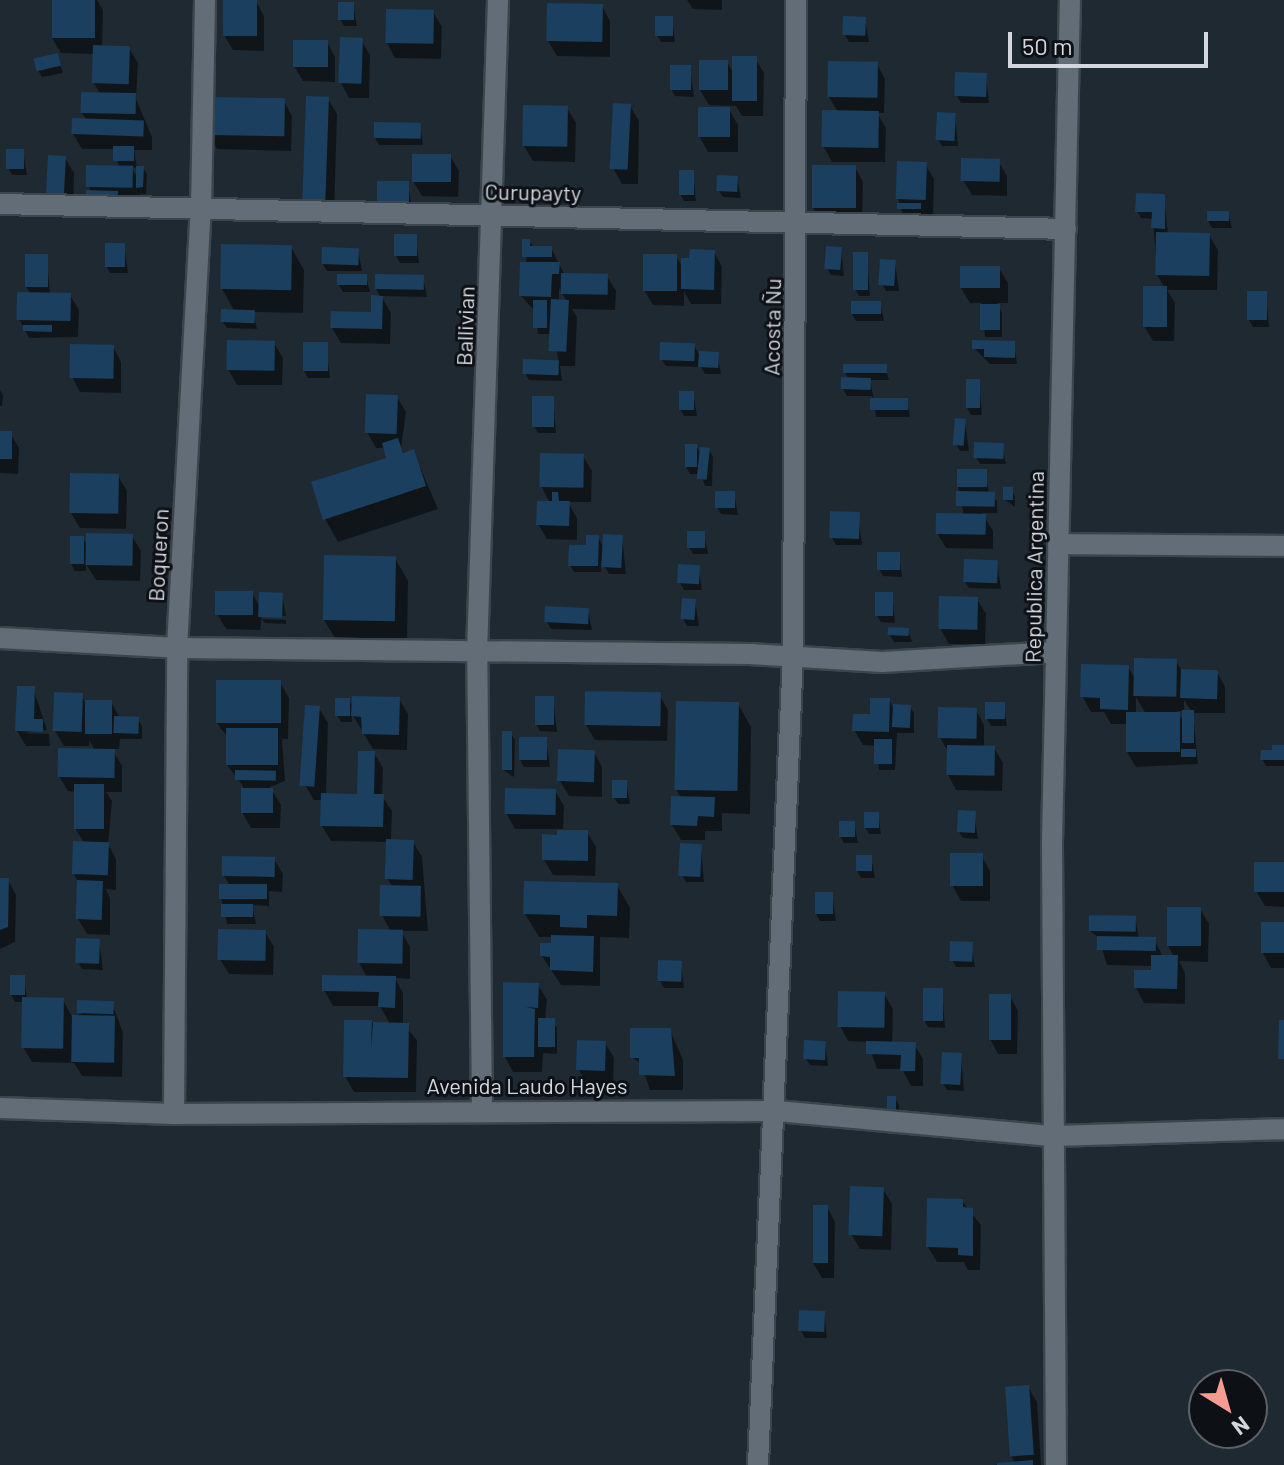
<!DOCTYPE html>
<meta charset="utf-8">
<style>
body{margin:0}
#map{position:relative;width:1284px;height:1465px;overflow:hidden;background:#1f2932;font-family:Barlow,sans-serif}
div>[style]{position:absolute}
.shadow>*{inset:0;background:#0007}
.building>*{inset:0;background:#1a3f5f;transform-origin:0 0}
.roads{filter:drop-shadow(2px 0 #3d454c) drop-shadow(-2px 0 #3d454c) drop-shadow(0 2px #3d454c) drop-shadow(0 -2px #3d454c)}
.minor>*{height:20px;margin:-10px;padding:0 10px;transform-origin:10px;border-radius:10px;background:#626d77}
span{translate:-50% -50%;white-space:nowrap;text-align:center;line-height:1.15;-webkit-text-stroke:6px #0d1115;paint-order:stroke}
.street-label{font-size:22px;color:#d2d8de}
.north{position:absolute;left:1188px;top:1369px;width:80px;height:80px;box-sizing:border-box;background:#0d1115;border:2px solid #5c6165;border-radius:50%;rotate:143deg;font-size:22px;font-weight:700;line-height:32px;text-align:center;color:#d2d8de}
.north::after{content:'';display:block;margin:auto;width:28px;height:36px;background:#f59c92;clip-path:polygon(50% 0,100% 100%,50% 72%,0 100%)}
.scale{position:absolute;left:1008px;top:32px;width:200px;height:36px;box-sizing:border-box;border:4px solid #d2d8de;border-top:0;padding-left:10px;font-size:24px;line-height:28px;white-space:nowrap;color:#d2d8de;-webkit-text-stroke:6px #0d1115;paint-order:stroke}
</style>
<div id="map">
<div class="shadow">
<div style="clip-path:polygon(54px 0,97px 0,103px 10px,102px 47px,129px 48px,138px 63px,136px 99px,152px 137px,152px 150px,134px 150px,137px 168px,131px 167px,138px 179px,143px 168px,147px 174px,146px 194px,140px 194px,140px 202px,92px 192px,88px 186px,119px 168px,115px 149px,82px 149px,73px 134px,87px 121px,82px 113px,100px 94px,94px 83px,94px 54px,61px 53px,52px 38px)"></div>
<div style="clip-path:polygon(687px 0,722px 0,722px 10px,693px 9px)"></div>
<div style="clip-path:polygon(256px 1px,264px 16px,264px 51px,233px 50px,224px 35px)"></div>
<div style="clip-path:polygon(353px 4px,357px 26px,344px 26px,340px 19px)"></div>
<div style="clip-path:polygon(602px 6px,610px 21px,610px 57px,557px 56px,548px 41px)"></div>
<div style="clip-path:polygon(433px 12px,442px 27px,441px 59px,395px 58px,387px 43px)"></div>
<div style="clip-path:polygon(672px 18px,675px 42px,661px 42px,657px 35px)"></div>
<div style="clip-path:polygon(865px 19px,869px 42px,849px 42px,845px 35px)"></div>
<div style="clip-path:polygon(361px 40px,370px 55px,369px 98px,349px 98px,341px 83px)"></div>
<div style="clip-path:polygon(327px 42px,335px 57px,335px 82px,303px 81px,294px 66px)"></div>
<div style="clip-path:polygon(57px 56px,63px 73px,42px 77px,38px 70px)"></div>
<div style="clip-path:polygon(755px 58px,764px 73px,763px 116px,742px 116px,736px 106px,709px 105px,700px 90px,727px 62px,734px 74px)"></div>
<div style="clip-path:polygon(877px 64px,885px 79px,884px 113px,877px 113px,886px 128px,885px 162px,832px 162px,823px 146px,838px 112px,829px 97px)"></div>
<div style="clip-path:polygon(690px 67px,694px 97px,675px 96px,671px 89px)"></div>
<div style="clip-path:polygon(986px 75px,989px 103px,961px 103px,957px 96px)"></div>
<div style="clip-path:polygon(328px 99px,337px 114px,334px 215px,314px 214px,306px 199px)"></div>
<div style="clip-path:polygon(284px 101px,292px 116px,291px 151px,217px 149px,209px 134px)"></div>
<div style="clip-path:polygon(630px 106px,639px 121px,638px 184px,622px 184px,613px 168px)"></div>
<div style="clip-path:polygon(567px 108px,576px 123px,575px 162px,533px 161px,524px 146px)"></div>
<div style="clip-path:polygon(729px 109px,738px 125px,738px 152px,708px 152px,699px 136px)"></div>
<div style="clip-path:polygon(955px 114px,958px 146px,942px 146px,938px 139px)"></div>
<div style="clip-path:polygon(420px 125px,423px 145px,379px 145px,375px 138px)"></div>
<div style="clip-path:polygon(23px 151px,27px 175px,12px 175px,8px 168px)"></div>
<div style="clip-path:polygon(450px 156px,459px 171px,458px 197px,422px 196px,413px 181px)"></div>
<div style="clip-path:polygon(65px 158px,74px 173px,73px 215px,57px 214px)"></div>
<div style="clip-path:polygon(998px 161px,1007px 176px,1007px 196px,972px 195px,963px 180px)"></div>
<div style="clip-path:polygon(925px 164px,934px 179px,933px 214px,903px 215px,898px 199px)"></div>
<div style="clip-path:polygon(855px 167px,863px 182px,862px 223px,821px 223px,813px 208px)"></div>
<div style="clip-path:polygon(693px 172px,696px 201px,684px 201px,680px 194px)"></div>
<div style="clip-path:polygon(737px 178px,741px 198px,723px 197px,719px 191px)"></div>
<div style="clip-path:polygon(408px 183px,412px 209px,383px 209px,379px 202px)"></div>
<div style="clip-path:polygon(1164px 196px,1168px 234px,1209px 235px,1218px 250px,1217px 290px,1167px 290px,1175px 303px,1174px 341px,1153px 341px,1144px 326px,1165px 288px,1157px 275px,1153px 219px,1141px 218px,1137px 211px)"></div>
<div style="clip-path:polygon(1228px 213px,1232px 228px,1212px 228px,1208px 221px)"></div>
<div style="clip-path:polygon(416px 236px,419px 263px,400px 263px,396px 256px)"></div>
<div style="clip-path:polygon(evenodd,529px 241px,534px 248px,551px 248px,565px 275px,607px 276px,616px 291px,615px 310px,572px 309px,577px 317px,575px 366px,560px 366px,562px 381px,529px 380px,525px 373px,559px 362px,553px 334px,538px 334px,535px 311px,521px 296px,529px 241px,559px 288px,567px 302px,559px 301px,559px 288px)"></div>
<div style="clip-path:polygon(124px 245px,128px 273px,110px 273px,106px 266px)"></div>
<div style="clip-path:polygon(291px 247px,304px 270px,303px 313px,253px 312px,257px 329px,227px 328px,223px 322px,235px 312px,222px 289px)"></div>
<div style="clip-path:polygon(841px 249px,844px 276px,831px 275px,827px 268px)"></div>
<div style="clip-path:polygon(358px 250px,362px 271px,327px 271px,323px 264px)"></div>
<div style="clip-path:polygon(714px 252px,722px 267px,721px 304px,691px 304px,684px 291px,684px 306px,653px 305px,644px 290px,676px 256px,683px 268px)"></div>
<div style="clip-path:polygon(867px 254px,870px 296px,859px 296px,855px 289px)"></div>
<div style="clip-path:polygon(47px 256px,50px 295px,70px 295px,79px 310px,78px 337px,29px 338px,19px 319px,31px 294px,26px 287px)"></div>
<div style="clip-path:polygon(895px 262px,899px 291px,886px 291px,882px 284px)"></div>
<div style="clip-path:polygon(999px 268px,1008px 283px,1008px 303px,997px 303px,1002px 313px,1002px 337px,985px 337px,982px 303px,970px 303px,961px 288px)"></div>
<div style="clip-path:polygon(366px 276px,370px 292px,343px 292px,339px 285px)"></div>
<div style="clip-path:polygon(423px 277px,427px 297px,381px 296px,391px 313px,390px 344px,341px 343px,332px 328px,373px 314px,381px 298px,376px 289px)"></div>
<div style="clip-path:polygon(1266px 293px,1269px 327px,1253px 327px,1249px 320px)"></div>
<div style="clip-path:polygon(880px 303px,884px 321px,856px 321px,852px 314px)"></div>
<div style="clip-path:polygon(274px 343px,283px 358px,282px 385px,237px 385px,228px 369px)"></div>
<div style="clip-path:polygon(1014px 343px,1017px 364px,990px 364px,974px 348px)"></div>
<div style="clip-path:polygon(326px 344px,330px 378px,308px 378px,304px 371px)"></div>
<div style="clip-path:polygon(694px 345px,698px 353px,717px 354px,721px 374px,705px 374px,698px 361px,698px 367px,666px 366px,662px 360px)"></div>
<div style="clip-path:polygon(113px 346px,121px 362px,121px 393px,80px 392px,72px 377px)"></div>
<div style="clip-path:polygon(885px 366px,889px 380px,870px 380px,874px 400px,907px 400px,910px 417px,876px 417px,872px 396px,847px 396px,843px 389px,849px 379px,845px 373px)"></div>
<div style="clip-path:polygon(979px 381px,982px 415px,971px 415px,967px 408px)"></div>
<div style="clip-path:polygon(0 390px,3px 395px,2px 406px,0 406px)"></div>
<div style="clip-path:polygon(693px 393px,697px 416px,684px 416px,680px 409px)"></div>
<div style="clip-path:polygon(397px 397px,406px 412px,401px 448px,405px 454px,413px 451px,438px 509px,338px 542px,325px 519px,389px 459px,385px 448px,376px 448px,367px 432px)"></div>
<div style="clip-path:polygon(553px 398px,556px 433px,538px 433px,534px 426px)"></div>
<div style="clip-path:polygon(965px 421px,969px 451px,960px 451px,956px 444px)"></div>
<div style="clip-path:polygon(0 433px,10px 433px,19px 448px,18px 474px,0 473px)"></div>
<div style="clip-path:polygon(1002px 445px,1006px 464px,980px 464px,976px 457px)"></div>
<div style="clip-path:polygon(696px 446px,702px 456px,709px 450px,713px 457px,712px 486px,705px 486px,701px 474px,690px 474px,686px 467px)"></div>
<div style="clip-path:polygon(583px 456px,592px 471px,591px 502px,568px 502px,577px 518px,577px 540px,547px 539px,538px 524px,550px 503px,541px 486px)"></div>
<div style="clip-path:polygon(985px 471px,989px 494px,997px 501px,997px 513px,982px 513px,993px 531px,993px 549px,946px 548px,937px 533px,964px 516px,958px 487px)"></div>
<div style="clip-path:polygon(118px 476px,127px 491px,126px 529px,80px 528px,71px 513px)"></div>
<div style="clip-path:polygon(1011px 489px,1015px 496px,1015px 507px,1005px 500px)"></div>
<div style="clip-path:polygon(734px 493px,738px 515px,721px 514px,717px 507px)"></div>
<div style="clip-path:polygon(858px 514px,862px 545px,836px 545px,832px 538px)"></div>
<div style="clip-path:polygon(704px 533px,708px 554px,693px 554px,689px 547px)"></div>
<div style="clip-path:polygon(132px 536px,141px 551px,140px 581px,96px 580px,86px 564px,86px 571px,75px 571px,71px 564px,83px 538px,88px 547px)"></div>
<div style="clip-path:polygon(598px 537px,605px 550px,622px 537px,626px 574px,609px 574px,601px 560px,601px 572px,574px 572px,570px 565px)"></div>
<div style="clip-path:polygon(899px 554px,902px 577px,883px 576px,879px 569px)"></div>
<div style="clip-path:polygon(395px 558px,408px 581px,407px 644px,338px 643px,324px 620px)"></div>
<div style="clip-path:polygon(997px 562px,1001px 589px,969px 588px,965px 582px)"></div>
<div style="clip-path:polygon(698px 567px,702px 590px,684px 590px,680px 583px)"></div>
<div style="clip-path:polygon(252px 593px,261px 609px,282px 595px,286px 616px,262px 615px,260px 630px,226px 629px,217px 614px)"></div>
<div style="clip-path:polygon(892px 594px,895px 623px,881px 622px,877px 616px)"></div>
<div style="clip-path:polygon(977px 599px,986px 614px,985px 644px,949px 644px,940px 628px)"></div>
<div style="clip-path:polygon(695px 601px,699px 626px,687px 626px,683px 619px)"></div>
<div style="clip-path:polygon(588px 610px,592px 630px,551px 629px,547px 622px)"></div>
<div style="clip-path:polygon(262px 619px,286px 620px,286px 624px,265px 623px)"></div>
<div style="clip-path:polygon(908px 630px,912px 642px,894px 642px,890px 635px)"></div>
<div style="clip-path:polygon(evenodd,1176px 661px,1182px 671px,1217px 672px,1225px 687px,1225px 713px,1193px 713px,1198px 764px,1136px 767px,1127px 752px,1128px 724px,1111px 724px,1104px 712px,1091px 712px,1082px 696px,1128px 667px,1136px 680px,1176px 661px,1136px 697px,1146px 714px,1136px 714px,1136px 697px,1176px 661px,1184px 700px,1192px 712px,1184px 723px,1177px 711px,1184px 711px,1184px 700px)"></div>
<div style="clip-path:polygon(280px 682px,289px 698px,288px 739px,282px 739px,285px 781px,270px 787px,281px 805px,280px 828px,251px 828px,242px 812px,243px 786px,227px 765px,228px 738px,217px 723px)"></div>
<div style="clip-path:polygon(33px 688px,47px 730px,24px 733px,49px 734px,50px 746px,26px 746px,17px 731px)"></div>
<div style="clip-path:polygon(659px 694px,668px 710px,667px 741px,595px 740px,586px 725px)"></div>
<div style="clip-path:polygon(81px 695px,85px 702px,111px 702px,120px 718px,138px 719px,142px 726px,142px 739px,120px 739px,119px 749px,112px 749px,122px 766px,122px 792px,106px 792px,112px 801px,108px 844px,116px 859px,116px 890px,106px 889px,110px 898px,110px 935px,87px 934px,78px 919px,79px 884px,74px 874px,84px 843px,75px 828px,76px 792px,68px 791px,59px 776px,95px 750px,89px 740px,89px 746px,64px 746px,55px 731px)"></div>
<div style="clip-path:polygon(553px 698px,557px 732px,540px 731px,536px 724px)"></div>
<div style="clip-path:polygon(399px 699px,408px 714px,407px 750px,373px 749px,352px 714px,352px 722px,341px 722px,337px 715px,349px 700px,353px 708px)"></div>
<div style="clip-path:polygon(889px 700px,895px 712px,910px 707px,914px 713px,914px 733px,897px 733px,895px 770px,879px 770px,876px 746px,863px 745px,854px 730px)"></div>
<div style="clip-path:polygon(738px 704px,751px 727px,750px 814px,722px 813px,722px 831px,705px 831px,705px 840px,681px 840px,672px 825px,681px 798px,676px 789px)"></div>
<div style="clip-path:polygon(1004px 704px,1007px 726px,991px 726px,987px 719px)"></div>
<div style="clip-path:polygon(319px 708px,328px 723px,326px 795px,359px 796px,374px 753px,383px 768px,382px 796px,392px 811px,391px 842px,413px 842px,422px 857px,428px 931px,401px 931px,410px 947px,410px 979px,395px 978px,403px 993px,403px 1024px,417px 1040px,416px 1092px,354px 1092px,345px 1076px,346px 1022px,390px 1024px,380px 1006px,333px 1006px,324px 990px,367px 977px,359px 963px,391px 932px,382px 915px,393px 888px,387px 878px,388px 842px,331px 841px,322px 826px,323px 800px,314px 800px,305px 785px)"></div>
<div style="clip-path:polygon(976px 710px,984px 725px,984px 748px,994px 748px,1003px 763px,1002px 791px,956px 790px,948px 775px,948px 752px,940px 737px)"></div>
<div style="clip-path:polygon(511px 733px,515px 740px,514px 777px,503px 770px)"></div>
<div style="clip-path:polygon(546px 739px,550px 767px,524px 767px,520px 760px)"></div>
<div style="clip-path:polygon(1284px 749px,1284px 766px,1266px 766px,1262px 759px)"></div>
<div style="clip-path:polygon(594px 752px,602px 767px,602px 797px,569px 796px,560px 781px)"></div>
<div style="clip-path:polygon(626px 782px,630px 804px,618px 804px,614px 797px)"></div>
<div style="clip-path:polygon(555px 791px,564px 806px,563px 829px,515px 829px,506px 813px)"></div>
<div style="clip-path:polygon(974px 813px,978px 839px,963px 838px,959px 832px)"></div>
<div style="clip-path:polygon(878px 814px,881px 834px,869px 834px,865px 827px)"></div>
<div style="clip-path:polygon(854px 823px,858px 843px,844px 843px,840px 836px)"></div>
<div style="clip-path:polygon(587px 832px,596px 847px,595px 876px,553px 875px,544px 860px)"></div>
<div style="clip-path:polygon(701px 846px,704px 882px,686px 882px,682px 875px)"></div>
<div style="clip-path:polygon(981px 855px,990px 871px,990px 901px,961px 901px,952px 885px)"></div>
<div style="clip-path:polygon(871px 857px,875px 878px,861px 878px,857px 871px)"></div>
<div style="clip-path:polygon(274px 859px,283px 874px,282px 892px,269px 891px,269px 906px,252px 905px,256px 924px,227px 924px,221px 898px,230px 886px,224px 876px)"></div>
<div style="clip-path:polygon(1284px 864px,1284px 907px,1265px 906px,1256px 891px)"></div>
<div style="clip-path:polygon(0 880px,8px 880px,16px 895px,15px 942px,0 949px)"></div>
<div style="clip-path:polygon(617px 885px,630px 908px,629px 938px,600px 937px,600px 986px,561px 985px,542px 956px,553px 945px,553px 937px,539px 937px,525px 914px)"></div>
<div style="clip-path:polygon(832px 894px,836px 921px,820px 921px,816px 914px)"></div>
<div style="clip-path:polygon(1200px 909px,1209px 924px,1208px 962px,1179px 961px,1185px 973px,1185px 1004px,1144px 1003px,1136px 988px,1153px 966px,1107px 965px,1099px 938px,1090px 931px,1135px 918px,1139px 938px,1154px 939px,1163px 957px,1174px 957px,1168px 946px)"></div>
<div style="clip-path:polygon(1284px 924px,1284px 968px,1271px 968px,1263px 953px)"></div>
<div style="clip-path:polygon(265px 932px,274px 947px,273px 975px,229px 974px,220px 959px)"></div>
<div style="clip-path:polygon(99px 941px,103px 970px,82px 969px,78px 962px)"></div>
<div style="clip-path:polygon(971px 944px,975px 967px,956px 967px,952px 960px)"></div>
<div style="clip-path:polygon(681px 963px,684px 988px,664px 988px,660px 981px)"></div>
<div style="clip-path:polygon(24px 977px,27px 999px,63px 1000px,72px 1017px,112px 1003px,123px 1033px,122px 1077px,82px 1076px,74px 1063px,32px 1062px,23px 1047px,24px 1002px,15px 1002px,11px 995px)"></div>
<div style="clip-path:polygon(505px 984px,538px 985px,547px 1000px,545px 1020px,557px 1027px,557px 1054px,543px 1053px,542px 1072px,513px 1072px,505px 1057px)"></div>
<div style="clip-path:polygon(942px 990px,945px 1028px,928px 1027px,924px 1020px)"></div>
<div style="clip-path:polygon(884px 994px,893px 1009px,892px 1044px,914px 1044px,923px 1059px,923px 1086px,911px 1086px,902px 1069px,877px 1069px,868px 1042px,848px 1041px,840px 1026px)"></div>
<div style="clip-path:polygon(1010px 996px,1018px 1011px,1017px 1054px,998px 1054px,990px 1039px)"></div>
<div style="clip-path:polygon(670px 1030px,683px 1060px,683px 1090px,650px 1090px,641px 1064px,632px 1057px)"></div>
<div style="clip-path:polygon(605px 1043px,614px 1058px,613px 1085px,588px 1085px,579px 1070px)"></div>
<div style="clip-path:polygon(825px 1043px,828px 1066px,810px 1065px,806px 1059px)"></div>
<div style="clip-path:polygon(961px 1055px,964px 1091px,947px 1090px,943px 1084px)"></div>
<div style="clip-path:polygon(895px 1098px,899px 1105px,899px 1117px,888px 1110px)"></div>
<div style="clip-path:polygon(883px 1189px,892px 1204px,891px 1250px,860px 1249px,851px 1234px)"></div>
<div style="clip-path:polygon(962px 1201px,981px 1225px,980px 1270px,968px 1270px,964px 1262px,937px 1262px,928px 1247px)"></div>
<div style="clip-path:polygon(827px 1207px,835px 1222px,834px 1278px,822px 1278px,813px 1263px)"></div>
<div style="clip-path:polygon(824px 1313px,827px 1338px,805px 1338px,801px 1331px)"></div>
<div style="clip-path:polygon(1028px 1387px,1037px 1402px,1041px 1465px,993px 1465px,1015px 1463px,1011px 1456px)"></div>
</div>
<div class="building">
<div style="left:52px;top:0;width:43px;height:38px"></div>
<div style="left:223px;top:0;width:34px;height:36px"></div>
<div style="left:338px;top:2px;width:16px;height:18px"></div>
<div style="left:547px;top:3px;width:56px;height:38px;rotate:1deg"></div>
<div style="left:386px;top:9px;width:48px;height:34px;rotate:1deg"></div>
<div style="left:655px;top:16px;width:18px;height:20px"></div>
<div style="left:843px;top:16px;width:23px;height:19px;rotate:2deg"></div>
<div style="left:340px;top:37px;width:23px;height:46px;rotate:2deg"></div>
<div style="left:293px;top:40px;width:35px;height:27px"></div>
<div style="left:93px;top:45px;width:37px;height:38px;rotate:2deg"></div>
<div style="left:58px;top:53px;width:13px;height:25px;rotate:77deg"></div>
<div style="left:732px;top:56px;width:25px;height:45px"></div>
<div style="left:699px;top:60px;width:29px;height:30px"></div>
<div style="left:828px;top:61px;width:50px;height:36px;rotate:1deg"></div>
<div style="left:670px;top:65px;width:21px;height:25px"></div>
<div style="left:955px;top:72px;width:32px;height:24px;rotate:2deg"></div>
<div style="left:81px;top:92px;width:55px;height:21px;rotate:1deg"></div>
<div style="left:306px;top:96px;width:23px;height:104px;rotate:2deg"></div>
<div style="left:208px;top:97px;width:77px;height:38px;rotate:1deg"></div>
<div style="left:613px;top:103px;width:18px;height:66px;rotate:3deg"></div>
<div style="left:523px;top:105px;width:45px;height:41px;rotate:1deg"></div>
<div style="left:698px;top:107px;width:32px;height:30px"></div>
<div style="left:822px;top:110px;width:57px;height:37px;rotate:1deg"></div>
<div style="left:937px;top:112px;width:19px;height:28px;rotate:3deg"></div>
<div style="left:72px;top:118px;width:72px;height:16px;rotate:2deg"></div>
<div style="left:374px;top:122px;width:47px;height:16px;rotate:1deg"></div>
<div style="left:113px;top:146px;width:21px;height:15px"></div>
<div style="left:6px;top:149px;width:18px;height:20px"></div>
<div style="left:412px;top:154px;width:39px;height:28px"></div>
<div style="left:48px;top:155px;width:18px;height:45px;rotate:3deg"></div>
<div style="left:961px;top:158px;width:39px;height:23px;rotate:1deg"></div>
<div style="left:897px;top:161px;width:30px;height:38px;rotate:2deg"></div>
<div style="left:86px;top:165px;width:47px;height:22px;rotate:1deg"></div>
<div style="left:812px;top:165px;width:44px;height:43px"></div>
<div style="clip-path:polygon(136px 166px,144px 166px,143px 187px,136px 188px)"></div>
<div style="left:679px;top:170px;width:15px;height:25px"></div>
<div style="left:717px;top:175px;width:21px;height:16px;rotate:3deg"></div>
<div style="left:377px;top:181px;width:32px;height:21px"></div>
<div style="left:86px;top:190px;width:32px;height:7px;rotate:2deg"></div>
<div style="clip-path:polygon(1136px 193px,1165px 194px,1165px 229px,1151px 228px,1152px 212px,1135px 212px)"></div>
<div style="left:897px;top:203px;width:24px;height:6px"></div>
<div style="left:1207px;top:211px;width:22px;height:10px"></div>
<div style="left:1156px;top:232px;width:54px;height:43px;rotate:1deg"></div>
<div style="left:394px;top:234px;width:23px;height:22px"></div>
<div style="clip-path:polygon(522px 239px,530px 239px,530px 246px,552px 246px,552px 257px,522px 257px)"></div>
<div style="left:105px;top:243px;width:20px;height:24px"></div>
<div style="left:221px;top:244px;width:71px;height:45px;rotate:1deg"></div>
<div style="left:826px;top:246px;width:16px;height:23px;rotate:4deg"></div>
<div style="left:322px;top:247px;width:37px;height:17px;rotate:2deg"></div>
<div style="clip-path:polygon(690px 249px,715px 250px,714px 290px,681px 289px,681px 258px,689px 258px)"></div>
<div style="left:853px;top:252px;width:15px;height:38px"></div>
<div style="left:25px;top:254px;width:23px;height:33px"></div>
<div style="left:643px;top:254px;width:34px;height:37px"></div>
<div style="left:880px;top:259px;width:16px;height:26px;rotate:4deg"></div>
<div style="clip-path:polygon(520px 262px,560px 262px,559px 274px,552px 274px,551px 297px,519px 296px)"></div>
<div style="left:960px;top:266px;width:40px;height:22px"></div>
<div style="left:561px;top:273px;width:47px;height:21px;rotate:1deg"></div>
<div style="left:337px;top:274px;width:30px;height:11px"></div>
<div style="left:375px;top:274px;width:49px;height:15px;rotate:1deg"></div>
<div style="left:1143px;top:286px;width:24px;height:41px"></div>
<div style="left:1247px;top:291px;width:20px;height:29px"></div>
<div style="left:17px;top:292px;width:54px;height:28px;rotate:1deg"></div>
<div style="clip-path:polygon(371px 295px,383px 296px,382px 329px,330px 328px,331px 311px,371px 312px)"></div>
<div style="left:551px;top:299px;width:18px;height:52px;rotate:3deg"></div>
<div style="left:533px;top:300px;width:14px;height:28px"></div>
<div style="left:851px;top:301px;width:30px;height:13px"></div>
<div style="left:980px;top:304px;width:20px;height:26px"></div>
<div style="left:221px;top:309px;width:34px;height:13px;rotate:2deg"></div>
<div style="clip-path:polygon(23px 325px,52px 325px,52px 332px,23px 331px)"></div>
<div style="left:227px;top:340px;width:48px;height:30px;rotate:1deg"></div>
<div style="clip-path:polygon(972px 340px,1015px 341px,1015px 358px,984px 357px,984px 349px,972px 349px)"></div>
<div style="left:303px;top:342px;width:25px;height:29px"></div>
<div style="left:660px;top:342px;width:35px;height:18px;rotate:2deg"></div>
<div style="left:70px;top:344px;width:44px;height:34px;rotate:1deg"></div>
<div style="left:699px;top:351px;width:20px;height:16px;rotate:3deg"></div>
<div style="left:523px;top:359px;width:36px;height:15px;rotate:2deg"></div>
<div style="left:843px;top:364px;width:44px;height:9px"></div>
<div style="left:841px;top:377px;width:30px;height:12px;rotate:2deg"></div>
<div style="left:966px;top:379px;width:14px;height:29px"></div>
<div style="left:679px;top:391px;width:15px;height:19px"></div>
<div style="left:366px;top:394px;width:32px;height:39px;rotate:2deg"></div>
<div style="left:532px;top:396px;width:22px;height:31px"></div>
<div style="left:870px;top:398px;width:38px;height:12px"></div>
<div style="left:955px;top:418px;width:11px;height:27px;rotate:5deg"></div>
<div style="left:0;top:431px;width:12px;height:28px"></div>
<div style="clip-path:polygon(398px 438px,403px 453px,414px 449px,426px 486px,323px 520px,311px 482px,386px 458px,382px 443px)"></div>
<div style="left:974px;top:442px;width:30px;height:16px;rotate:2deg"></div>
<div style="left:685px;top:444px;width:12px;height:23px"></div>
<div style="left:700px;top:447px;width:10px;height:32px;rotate:6deg"></div>
<div style="left:540px;top:453px;width:44px;height:34px;rotate:1deg"></div>
<div style="left:957px;top:469px;width:30px;height:18px"></div>
<div style="left:70px;top:473px;width:49px;height:40px;rotate:1deg"></div>
<div style="left:1003px;top:487px;width:10px;height:13px"></div>
<div style="left:715px;top:491px;width:20px;height:17px"></div>
<div style="left:956px;top:491px;width:39px;height:15px;rotate:1deg"></div>
<div style="clip-path:polygon(552px 492px,558px 492px,559px 501px,570px 501px,569px 526px,536px 525px,537px 501px,552px 501px)"></div>
<div style="left:830px;top:511px;width:30px;height:27px;rotate:2deg"></div>
<div style="left:936px;top:513px;width:50px;height:21px;rotate:1deg"></div>
<div style="left:687px;top:531px;width:18px;height:17px"></div>
<div style="left:86px;top:533px;width:47px;height:32px;rotate:1deg"></div>
<div style="left:603px;top:534px;width:20px;height:33px;rotate:3deg"></div>
<div style="clip-path:polygon(586px 535px,599px 535px,598px 566px,568px 566px,569px 545px,586px 545px)"></div>
<div style="left:70px;top:536px;width:14px;height:28px"></div>
<div style="left:877px;top:552px;width:23px;height:18px"></div>
<div style="left:324px;top:555px;width:72px;height:65px;rotate:1deg"></div>
<div style="left:964px;top:559px;width:34px;height:23px;rotate:2deg"></div>
<div style="left:678px;top:564px;width:22px;height:19px;rotate:3deg"></div>
<div style="left:215px;top:591px;width:38px;height:24px"></div>
<div style="left:259px;top:592px;width:24px;height:25px;rotate:2deg"></div>
<div style="left:875px;top:592px;width:18px;height:24px"></div>
<div style="left:939px;top:596px;width:39px;height:33px;rotate:1deg"></div>
<div style="left:682px;top:598px;width:14px;height:21px;rotate:4deg"></div>
<div style="left:545px;top:606px;width:44px;height:16px;rotate:3deg"></div>
<div style="left:888px;top:627px;width:21px;height:8px;rotate:3deg"></div>
<div style="left:1134px;top:658px;width:43px;height:38px;rotate:1deg"></div>
<div style="clip-path:polygon(1081px 664px,1129px 665px,1128px 710px,1100px 709px,1100px 698px,1080px 697px)"></div>
<div style="left:1181px;top:669px;width:37px;height:29px;rotate:2deg"></div>
<div style="left:216px;top:680px;width:65px;height:43px"></div>
<div style="clip-path:polygon(17px 686px,35px 686px,34px 719px,43px 719px,43px 732px,15px 731px)"></div>
<div style="left:585px;top:691px;width:76px;height:34px;rotate:1deg"></div>
<div style="left:54px;top:692px;width:29px;height:39px;rotate:2deg"></div>
<div style="clip-path:polygon(352px 696px,400px 697px,399px 735px,362px 734px,361px 717px,351px 716px)"></div>
<div style="left:535px;top:696px;width:19px;height:29px"></div>
<div style="left:335px;top:698px;width:15px;height:18px"></div>
<div style="clip-path:polygon(870px 698px,890px 698px,889px 732px,852px 731px,853px 714px,870px 714px)"></div>
<div style="left:85px;top:700px;width:27px;height:34px"></div>
<div style="left:676px;top:701px;width:63px;height:89px;rotate:1deg"></div>
<div style="left:985px;top:702px;width:20px;height:17px"></div>
<div style="left:893px;top:704px;width:18px;height:23px;rotate:3deg"></div>
<div style="left:305px;top:705px;width:15px;height:81px;rotate:4deg"></div>
<div style="left:938px;top:707px;width:39px;height:31px;rotate:1deg"></div>
<div style="left:1182px;top:710px;width:12px;height:33px"></div>
<div style="left:1126px;top:712px;width:54px;height:40px"></div>
<div style="left:114px;top:716px;width:25px;height:17px;rotate:2deg"></div>
<div style="left:226px;top:728px;width:52px;height:37px"></div>
<div style="left:502px;top:731px;width:10px;height:39px"></div>
<div style="left:519px;top:737px;width:28px;height:23px"></div>
<div style="left:874px;top:739px;width:18px;height:25px"></div>
<div style="left:947px;top:745px;width:48px;height:30px;rotate:1deg"></div>
<div style="clip-path:polygon(1272px 745px,1284px 745px,1284px 760px,1260px 760px,1261px 750px,1272px 750px)"></div>
<div style="left:58px;top:748px;width:57px;height:29px;rotate:1deg"></div>
<div style="left:558px;top:749px;width:37px;height:32px;rotate:2deg"></div>
<div style="left:1181px;top:749px;width:15px;height:8px"></div>
<div style="clip-path:polygon(358px 751px,375px 751px,374px 794px,384px 794px,383px 827px,320px 826px,321px 793px,357px 794px)"></div>
<div style="left:235px;top:770px;width:41px;height:10px;rotate:1deg"></div>
<div style="left:612px;top:780px;width:15px;height:18px"></div>
<div style="left:74px;top:784px;width:30px;height:45px"></div>
<div style="left:241px;top:788px;width:32px;height:25px"></div>
<div style="left:505px;top:788px;width:51px;height:26px;rotate:1deg"></div>
<div style="clip-path:polygon(671px 796px,715px 797px,714px 817px,698px 816px,697px 826px,670px 825px)"></div>
<div style="left:958px;top:810px;width:18px;height:22px;rotate:3deg"></div>
<div style="left:864px;top:812px;width:15px;height:16px"></div>
<div style="left:839px;top:821px;width:16px;height:16px"></div>
<div style="clip-path:polygon(557px 830px,588px 830px,588px 861px,542px 860px,542px 834px,557px 835px)"></div>
<div style="left:386px;top:839px;width:28px;height:40px;rotate:2deg"></div>
<div style="left:73px;top:841px;width:36px;height:33px;rotate:2deg"></div>
<div style="left:680px;top:843px;width:22px;height:33px;rotate:3deg"></div>
<div style="left:950px;top:853px;width:33px;height:33px"></div>
<div style="left:856px;top:855px;width:16px;height:16px"></div>
<div style="left:222px;top:856px;width:53px;height:20px;rotate:1deg"></div>
<div style="left:1254px;top:862px;width:30px;height:30px"></div>
<div style="clip-path:polygon(0 878px,9px 878px,8px 927px,0 930px)"></div>
<div style="left:77px;top:880px;width:26px;height:39px;rotate:2deg"></div>
<div style="clip-path:polygon(524px 881px,618px 883px,617px 916px,587px 915px,587px 928px,560px 927px,560px 915px,523px 914px)"></div>
<div style="left:219px;top:884px;width:48px;height:15px"></div>
<div style="left:380px;top:885px;width:41px;height:31px;rotate:1deg"></div>
<div style="left:815px;top:892px;width:18px;height:22px"></div>
<div style="left:221px;top:904px;width:32px;height:13px"></div>
<div style="left:1167px;top:907px;width:34px;height:39px"></div>
<div style="left:1089px;top:915px;width:47px;height:16px;rotate:1deg"></div>
<div style="left:1261px;top:922px;width:23px;height:31px"></div>
<div style="left:218px;top:929px;width:48px;height:31px;rotate:1deg"></div>
<div style="left:358px;top:929px;width:45px;height:34px;rotate:1deg"></div>
<div style="clip-path:polygon(551px 935px,594px 936px,593px 972px,550px 970px,550px 957px,540px 956px,540px 943px,551px 943px)"></div>
<div style="left:1097px;top:936px;width:59px;height:14px;rotate:1deg"></div>
<div style="left:76px;top:938px;width:24px;height:25px;rotate:2deg"></div>
<div style="left:950px;top:941px;width:23px;height:20px;rotate:2deg"></div>
<div style="clip-path:polygon(1151px 955px,1178px 955px,1177px 989px,1134px 988px,1134px 970px,1151px 970px)"></div>
<div style="left:658px;top:960px;width:24px;height:21px;rotate:2deg"></div>
<div style="left:10px;top:975px;width:15px;height:20px"></div>
<div style="clip-path:polygon(322px 975px,396px 976px,395px 1008px,378px 1007px,379px 992px,322px 991px)"></div>
<div style="clip-path:polygon(503px 982px,539px 983px,538px 1008px,526px 1007px,535px 1009px,534px 1057px,503px 1057px)"></div>
<div style="left:923px;top:988px;width:20px;height:33px"></div>
<div style="left:838px;top:991px;width:47px;height:36px;rotate:1deg"></div>
<div style="left:989px;top:994px;width:22px;height:46px"></div>
<div style="left:22px;top:997px;width:42px;height:51px;rotate:1deg"></div>
<div style="left:77px;top:1000px;width:37px;height:13px;rotate:2deg"></div>
<div style="left:72px;top:1015px;width:43px;height:47px;rotate:1deg"></div>
<div style="left:538px;top:1018px;width:17px;height:29px"></div>
<div style="clip-path:polygon(344px 1020px,372px 1020px,371px 1050px,373px 1022px,409px 1023px,408px 1078px,343px 1077px)"></div>
<div style="clip-path:polygon(1279px 1020px,1284px 1020px,1284px 1059px,1278px 1059px)"></div>
<div style="clip-path:polygon(630px 1028px,671px 1028px,675px 1076px,639px 1075px,639px 1058px,630px 1058px)"></div>
<div style="left:577px;top:1040px;width:29px;height:30px;rotate:2deg"></div>
<div style="left:804px;top:1040px;width:22px;height:19px;rotate:3deg"></div>
<div style="clip-path:polygon(866px 1041px,916px 1042px,915px 1071px,900px 1071px,901px 1055px,866px 1054px)"></div>
<div style="left:942px;top:1052px;width:20px;height:32px;rotate:3deg"></div>
<div style="left:887px;top:1096px;width:9px;height:15px"></div>
<div style="left:850px;top:1186px;width:34px;height:49px;rotate:2deg"></div>
<div style="clip-path:polygon(927px 1198px,963px 1199px,963px 1207px,973px 1208px,973px 1256px,958px 1255px,958px 1248px,926px 1247px)"></div>
<div style="left:813px;top:1205px;width:15px;height:58px"></div>
<div style="left:799px;top:1310px;width:26px;height:21px;rotate:2deg"></div>
<div style="left:1029px;top:1385px;width:70px;height:24px;rotate:86deg"></div>
<div style="clip-path:polygon(1033px 1460px,1033px 1465px,997px 1465px,997px 1463px)"></div>
</div>
<div class="roads">
<div class="minor">
<div style="left:0;top:204px;width:1066px;rotate:1.34deg"></div>
<div style="left:1058px;top:544px;width:226px;rotate:0.5deg"></div>
<div style="left:0;top:638px;width:177px;rotate:3.2deg"></div>
<div style="left:177px;top:648px;width:573px;rotate:0.6deg"></div>
<div style="left:750px;top:654px;width:132px;rotate:3.5deg"></div>
<div style="left:882px;top:662px;width:174px;rotate:-3.3deg"></div>
<div style="left:0;top:1108px;width:174px;rotate:2deg"></div>
<div style="left:174px;top:1114px;width:603px;rotate:-0.29deg"></div>
<div style="left:777px;top:1111px;width:278px;rotate:5.2deg"></div>
<div style="left:1054px;top:1136px;width:230px;rotate:-1.7deg"></div>
<div style="left:482px;top:1109px;width:455px;rotate:-90.6deg"></div>
<div style="left:477px;top:654px;width:654px;rotate:-88.16deg"></div>
<div style="left:174px;top:1114px;width:466px;rotate:-89.6deg"></div>
<div style="left:177px;top:648px;width:439px;rotate:-86.9deg"></div>
<div style="left:201px;top:210px;width:210px;rotate:-88.9deg"></div>
<div style="left:758px;top:1465px;width:811px;rotate:-87.53deg"></div>
<div style="left:793px;top:655px;width:655px;rotate:-89.74deg"></div>
<div style="left:1056px;top:1465px;width:622px;rotate:-90.37deg"></div>
<div style="left:1052px;top:843px;width:843px;rotate:-88.78deg"></div>
</div>
</div>
<div class="street-label">
<span style="left:533px;top:192px;rotate:1deg">Curupayty</span>
<span style="left:465px;top:326px;rotate:-88deg">Ballivian</span>
<span style="left:772px;top:327px;rotate:-89deg">Acosta Ñu</span>
<span style="left:158px;top:555px;rotate:-87deg">Boqueron</span>
<span style="left:1034px;top:567px;rotate:-89deg">Republica Argentina</span>
<span style="left:527px;top:1086px">Avenida Laudo Hayes</span>
</div>
<div class="north">N</div>
<div class="scale">50 m</div>
</div>
